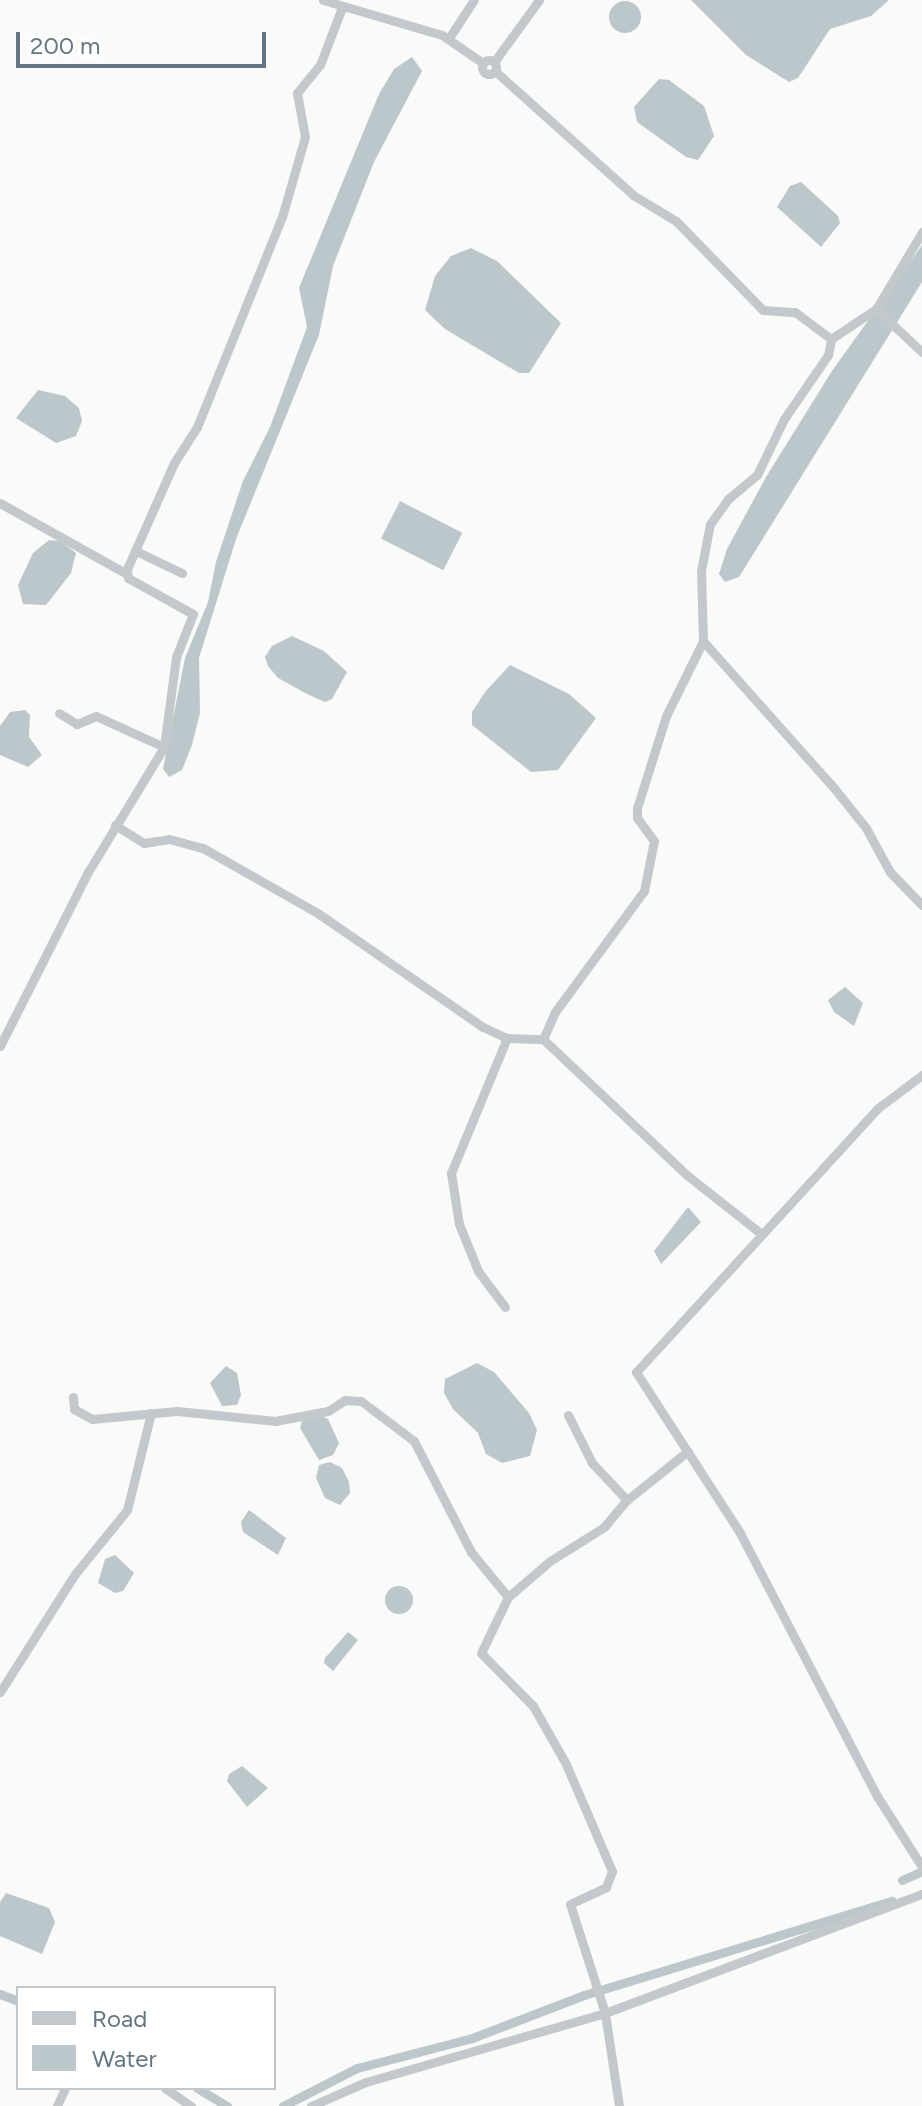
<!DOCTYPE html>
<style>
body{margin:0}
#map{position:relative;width:922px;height:2106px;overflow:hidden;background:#fafaf8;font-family:Figtree,sans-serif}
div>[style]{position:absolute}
.water>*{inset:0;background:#bbc7cb;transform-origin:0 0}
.round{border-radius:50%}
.canal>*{height:9px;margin:-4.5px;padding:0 4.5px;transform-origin:4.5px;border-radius:4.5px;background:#bbc7cb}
.street>*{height:9px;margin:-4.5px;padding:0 4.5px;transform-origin:4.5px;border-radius:4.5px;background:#c3c8cc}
.street>.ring{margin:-4.5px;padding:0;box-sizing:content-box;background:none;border:9px solid #c3c8cc;border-radius:50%}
span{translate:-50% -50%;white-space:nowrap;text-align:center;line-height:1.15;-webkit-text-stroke:8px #fff;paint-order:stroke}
.legend{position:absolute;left:16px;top:1986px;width:260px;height:104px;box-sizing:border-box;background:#fff;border:2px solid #c1c8cd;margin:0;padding:10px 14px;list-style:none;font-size:24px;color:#657683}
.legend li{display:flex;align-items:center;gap:16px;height:40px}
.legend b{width:40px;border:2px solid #c1c8cd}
.scale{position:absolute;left:16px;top:32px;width:250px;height:36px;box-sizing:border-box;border:4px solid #657683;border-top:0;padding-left:10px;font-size:24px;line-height:28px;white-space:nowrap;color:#657683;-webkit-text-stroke:6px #fff;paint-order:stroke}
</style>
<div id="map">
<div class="water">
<div style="clip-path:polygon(691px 0,889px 0,871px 16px,830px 29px,798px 78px,789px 82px,746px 55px)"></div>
<div class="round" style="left:609px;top:1px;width:32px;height:32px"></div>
<div style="clip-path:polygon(412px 57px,422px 71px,374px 162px,333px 266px,319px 335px,236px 539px,199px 658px,200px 713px,192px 745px,182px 770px,169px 777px,163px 769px,185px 658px,208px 602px,216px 562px,243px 481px,270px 427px,307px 327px,299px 288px,379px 94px,394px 69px)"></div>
<div style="clip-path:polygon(659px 79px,669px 80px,704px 106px,714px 136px,698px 160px,686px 157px,637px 122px,634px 107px)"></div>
<div style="clip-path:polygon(801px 182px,838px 216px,840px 223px,821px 247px,777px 207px,790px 186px)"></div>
<div style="clip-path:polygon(922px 245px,922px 282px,739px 577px,725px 582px,719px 574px,727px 549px,766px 477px,832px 371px)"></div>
<div style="clip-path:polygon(471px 248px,497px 261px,561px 323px,529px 373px,519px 373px,445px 329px,425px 310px,435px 276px,451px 256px)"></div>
<div style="clip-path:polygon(38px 390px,65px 396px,79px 408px,82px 421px,76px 436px,56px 443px,16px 418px)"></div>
<div style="left:400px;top:501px;width:70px;height:42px;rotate:27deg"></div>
<div style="clip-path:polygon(49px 540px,60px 541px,76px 553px,71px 573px,46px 605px,23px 604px,18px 585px,33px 553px)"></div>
<div style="clip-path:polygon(292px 636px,324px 651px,347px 672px,332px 699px,325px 702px,307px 694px,278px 678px,268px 666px,265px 657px,272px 646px)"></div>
<div style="clip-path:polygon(510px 665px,569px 694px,596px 718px,558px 770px,531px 772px,472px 725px,472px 712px,485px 692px)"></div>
<div style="clip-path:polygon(25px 710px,30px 715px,29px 737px,42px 755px,28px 767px,0 755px,0 726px,10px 712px)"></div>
<div style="clip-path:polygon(845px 987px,863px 1003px,854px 1026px,834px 1012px,828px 1000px)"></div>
<div style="clip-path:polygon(688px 1207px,701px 1222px,661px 1264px,654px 1251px)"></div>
<div style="clip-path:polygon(477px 1363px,494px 1372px,529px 1413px,537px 1430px,530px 1456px,502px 1463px,486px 1454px,478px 1433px,453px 1409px,444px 1393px,445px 1379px)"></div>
<div style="clip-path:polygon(226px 1366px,237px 1373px,241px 1395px,237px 1405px,222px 1406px,210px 1383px)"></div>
<div style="clip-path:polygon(319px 1415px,328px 1419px,339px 1443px,333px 1455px,319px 1460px,300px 1428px,302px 1421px)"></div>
<div style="clip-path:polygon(330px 1462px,342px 1468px,349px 1482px,350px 1493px,340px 1505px,325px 1498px,316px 1478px,319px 1465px)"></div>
<div style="clip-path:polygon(249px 1510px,286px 1538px,278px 1555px,243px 1532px,241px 1522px)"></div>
<div style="clip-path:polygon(115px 1555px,134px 1573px,123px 1591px,115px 1593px,98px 1583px,105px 1559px)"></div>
<div class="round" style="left:385px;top:1586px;width:28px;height:28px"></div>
<div style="clip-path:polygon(348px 1632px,358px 1640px,333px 1671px,324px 1663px,325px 1658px)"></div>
<div style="clip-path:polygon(242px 1766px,268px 1788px,247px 1807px,227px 1781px,229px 1774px)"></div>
<div style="clip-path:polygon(6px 1893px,49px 1908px,55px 1922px,42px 1954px,0 1936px,0 1902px)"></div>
</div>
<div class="canal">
<div style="left:902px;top:1880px;width:22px;rotate:-24deg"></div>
<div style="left:0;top:1994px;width:19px;rotate:21deg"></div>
<div style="left:197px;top:2088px;width:35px;rotate:31deg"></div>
<div style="left:283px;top:2106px;width:83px;rotate:-27.2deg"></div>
<div style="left:357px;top:2068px;width:119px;rotate:-14.6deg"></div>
<div style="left:472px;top:2038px;width:120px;rotate:-21deg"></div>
<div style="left:584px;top:1995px;width:322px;rotate:-17deg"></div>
</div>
<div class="street">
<div style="left:323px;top:0;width:124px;rotate:16.4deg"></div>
<div style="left:442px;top:35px;width:50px;rotate:34.3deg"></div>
<div style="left:449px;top:38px;width:45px;rotate:-56.7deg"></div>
<div class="ring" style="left:482px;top:60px;width:5px;height:5px"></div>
<div style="left:494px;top:62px;width:77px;rotate:-54deg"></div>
<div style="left:495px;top:71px;width:186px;rotate:41.9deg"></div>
<div style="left:633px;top:195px;width:50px;rotate:31.2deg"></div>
<div style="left:676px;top:221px;width:124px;rotate:45.7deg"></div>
<div style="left:763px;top:310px;width:32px;rotate:4deg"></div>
<div style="left:795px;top:312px;width:45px;rotate:36.9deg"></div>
<div style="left:876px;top:309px;width:63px;rotate:43.1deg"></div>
<div style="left:0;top:503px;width:145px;rotate:29.2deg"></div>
<div style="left:136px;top:551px;width:51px;rotate:25.6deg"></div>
<div style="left:703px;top:641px;width:197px;rotate:48.3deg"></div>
<div style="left:834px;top:788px;width:51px;rotate:51.3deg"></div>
<div style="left:866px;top:828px;width:50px;rotate:61.4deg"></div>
<div style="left:890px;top:872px;width:46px;rotate:45.9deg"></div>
<div style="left:164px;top:747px;width:91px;rotate:-82.4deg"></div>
<div style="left:176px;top:657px;width:46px;rotate:-68.4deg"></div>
<div style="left:193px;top:614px;width:74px;rotate:-151deg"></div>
<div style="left:128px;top:578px;width:9px;rotate:-96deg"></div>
<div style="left:127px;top:569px;width:116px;rotate:-66.1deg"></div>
<div style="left:174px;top:463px;width:43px;rotate:-57.4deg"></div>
<div style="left:197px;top:427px;width:227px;rotate:-68deg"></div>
<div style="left:282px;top:217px;width:83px;rotate:-74deg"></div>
<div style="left:305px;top:137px;width:45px;rotate:-100.3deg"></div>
<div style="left:297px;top:93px;width:36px;rotate:-51deg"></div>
<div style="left:320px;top:65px;width:62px;rotate:-69.2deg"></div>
<div style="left:115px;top:825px;width:34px;rotate:32deg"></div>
<div style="left:144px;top:843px;width:25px;rotate:-9deg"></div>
<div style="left:169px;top:839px;width:35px;rotate:15deg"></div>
<div style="left:203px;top:848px;width:133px;rotate:29.6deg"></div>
<div style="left:319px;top:914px;width:199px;rotate:34.6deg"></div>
<div style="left:483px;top:1027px;width:26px;rotate:25deg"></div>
<div style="left:507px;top:1038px;width:36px;rotate:2deg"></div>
<div style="left:543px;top:1039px;width:199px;rotate:43.4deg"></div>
<div style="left:688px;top:1176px;width:90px;rotate:38.3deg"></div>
<div style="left:543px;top:1039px;width:30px;rotate:-66deg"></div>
<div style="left:555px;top:1012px;width:150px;rotate:-53.7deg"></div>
<div style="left:644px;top:891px;width:51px;rotate:-78.7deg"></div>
<div style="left:654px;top:841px;width:29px;rotate:-126deg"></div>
<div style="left:637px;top:818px;width:10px;rotate:-90deg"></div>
<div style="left:637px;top:808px;width:96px;rotate:-72.5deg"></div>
<div style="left:666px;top:716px;width:84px;rotate:-63.7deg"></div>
<div style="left:703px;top:641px;width:70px;rotate:-91.6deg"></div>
<div style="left:701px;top:571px;width:48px;rotate:-79.2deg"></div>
<div style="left:710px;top:524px;width:31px;rotate:-54deg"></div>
<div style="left:728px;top:499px;width:38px;rotate:-40deg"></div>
<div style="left:757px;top:475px;width:62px;rotate:-64.3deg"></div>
<div style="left:784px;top:419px;width:78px;rotate:-55.5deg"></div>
<div style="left:828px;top:355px;width:16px;rotate:-79deg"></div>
<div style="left:831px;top:339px;width:54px;rotate:-33.7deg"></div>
<div style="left:876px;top:309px;width:90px;rotate:-59.1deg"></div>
<div style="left:0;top:1046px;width:195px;rotate:-63.2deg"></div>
<div style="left:88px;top:872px;width:146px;rotate:-58.7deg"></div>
<div style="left:164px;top:747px;width:75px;rotate:-155.5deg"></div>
<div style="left:96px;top:716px;width:21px;rotate:157deg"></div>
<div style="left:77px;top:724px;width:21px;rotate:-149deg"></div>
<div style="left:922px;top:1075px;width:55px;rotate:143.1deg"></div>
<div style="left:878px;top:1108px;width:358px;rotate:132.5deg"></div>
<div style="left:636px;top:1372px;width:192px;rotate:57.1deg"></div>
<div style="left:740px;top:1533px;width:297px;rotate:62.5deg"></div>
<div style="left:877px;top:1796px;width:84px;rotate:57.6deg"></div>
<div style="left:505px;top:1307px;width:45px;rotate:-126.9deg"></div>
<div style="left:478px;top:1271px;width:51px;rotate:-112deg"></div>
<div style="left:459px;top:1224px;width:52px;rotate:-98.9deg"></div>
<div style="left:451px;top:1173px;width:146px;rotate:-67.5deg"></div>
<div style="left:73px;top:1397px;width:12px;rotate:85deg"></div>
<div style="left:74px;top:1409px;width:21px;rotate:29deg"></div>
<div style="left:92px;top:1419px;width:85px;rotate:-5.4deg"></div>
<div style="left:177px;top:1411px;width:99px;rotate:5.8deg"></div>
<div style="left:275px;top:1421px;width:54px;rotate:-10.7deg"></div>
<div style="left:328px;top:1411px;width:20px;rotate:-33deg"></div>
<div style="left:345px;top:1400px;width:16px;rotate:4deg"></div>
<div style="left:361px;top:1401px;width:66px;rotate:37deg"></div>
<div style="left:414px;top:1441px;width:125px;rotate:62.8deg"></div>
<div style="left:471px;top:1552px;width:58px;rotate:50.6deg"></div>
<div style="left:568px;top:1415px;width:54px;rotate:63.4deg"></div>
<div style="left:592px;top:1463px;width:51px;rotate:46.6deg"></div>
<div style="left:0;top:1692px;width:140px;rotate:-57.6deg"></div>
<div style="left:75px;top:1574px;width:82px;rotate:-50.9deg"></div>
<div style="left:127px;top:1510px;width:100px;rotate:-76.1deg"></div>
<div style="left:165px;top:2088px;width:32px;rotate:35deg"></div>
<div style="left:57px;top:2106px;width:20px;rotate:-66deg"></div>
<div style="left:311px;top:2106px;width:60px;rotate:-23.6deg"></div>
<div style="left:366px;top:2082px;width:249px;rotate:-16.1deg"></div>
<div style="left:605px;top:2013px;width:339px;rotate:-20.6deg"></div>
<div style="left:619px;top:2106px;width:94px;rotate:-98.6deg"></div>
<div style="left:605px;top:2013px;width:114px;rotate:-107.8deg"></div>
<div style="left:570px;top:1904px;width:40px;rotate:-25deg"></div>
<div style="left:606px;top:1887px;width:17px;rotate:-69deg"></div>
<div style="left:612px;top:1871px;width:116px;rotate:-113.3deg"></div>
<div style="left:566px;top:1764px;width:67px;rotate:-119.6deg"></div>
<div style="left:533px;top:1706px;width:74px;rotate:-134.5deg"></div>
<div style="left:481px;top:1653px;width:62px;rotate:-64.3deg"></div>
<div style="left:508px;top:1597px;width:55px;rotate:-40.6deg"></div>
<div style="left:550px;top:1561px;width:64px;rotate:-32.2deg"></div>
<div style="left:604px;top:1527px;width:35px;rotate:-50deg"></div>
<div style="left:627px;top:1500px;width:78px;rotate:-38.8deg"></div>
</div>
<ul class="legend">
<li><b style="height:10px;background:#c3c8cc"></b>Road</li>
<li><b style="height:22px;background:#bbc7cb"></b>Water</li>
</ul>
<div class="scale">200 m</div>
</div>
